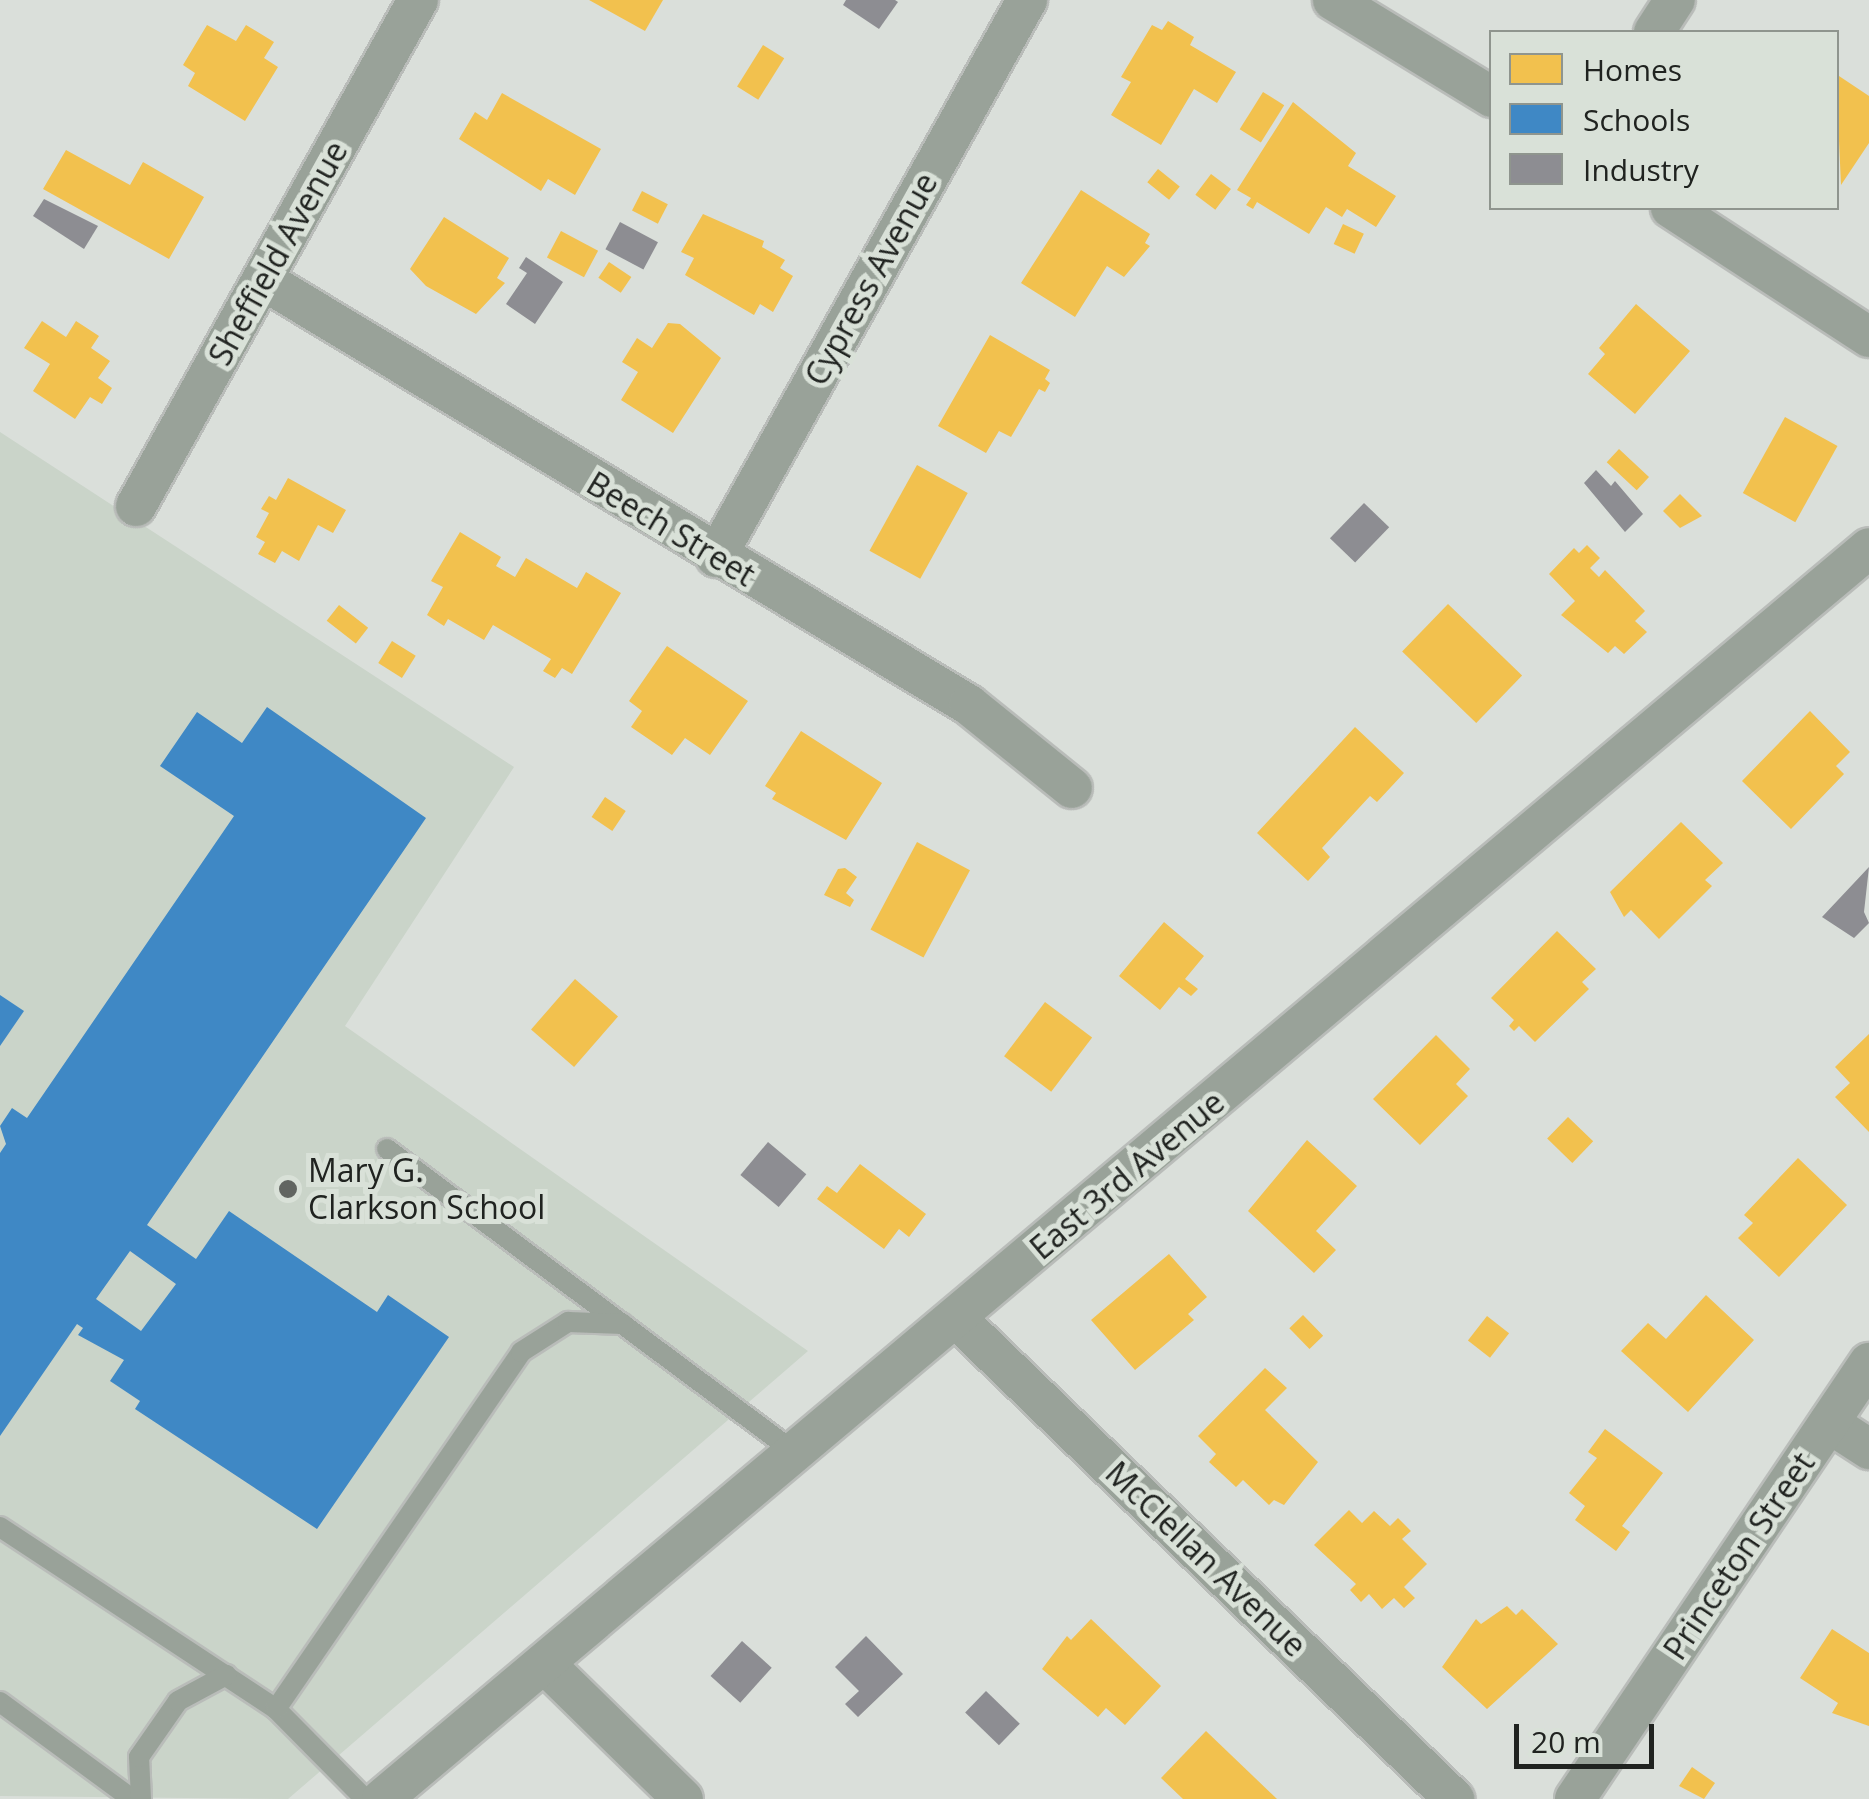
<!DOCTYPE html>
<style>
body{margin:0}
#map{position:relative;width:1869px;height:1799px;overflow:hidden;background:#dadfda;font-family:"Open Sans",sans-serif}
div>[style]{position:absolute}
.built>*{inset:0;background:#cad4c9}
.homes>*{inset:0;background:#f2c14e;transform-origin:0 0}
.schools>*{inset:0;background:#3f88c5}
.industry>*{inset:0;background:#8d8d92;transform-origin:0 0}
.roads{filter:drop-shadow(2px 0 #b9bcb9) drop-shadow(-2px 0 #b9bcb9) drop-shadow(0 2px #b9bcb9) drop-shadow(0 -2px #b9bcb9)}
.service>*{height:20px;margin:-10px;padding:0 10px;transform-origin:10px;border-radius:10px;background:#99a299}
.minor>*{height:40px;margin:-20px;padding:0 20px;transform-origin:20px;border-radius:20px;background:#99a299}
.dots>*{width:28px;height:28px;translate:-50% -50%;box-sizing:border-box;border:5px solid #d9e1d8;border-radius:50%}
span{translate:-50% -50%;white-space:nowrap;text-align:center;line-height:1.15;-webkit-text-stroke:10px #d9e1d8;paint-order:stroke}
.street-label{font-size:32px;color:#202320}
.poi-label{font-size:32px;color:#202320}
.left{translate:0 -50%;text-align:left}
.legend{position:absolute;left:1489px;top:30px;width:350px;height:180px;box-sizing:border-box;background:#d9e1d8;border:2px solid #8f958e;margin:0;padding:12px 18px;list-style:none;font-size:30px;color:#202320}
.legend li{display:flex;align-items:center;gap:20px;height:50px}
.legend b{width:50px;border:2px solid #8f958e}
.scale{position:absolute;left:1514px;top:1724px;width:140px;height:45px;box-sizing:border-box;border:5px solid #202320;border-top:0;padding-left:12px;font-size:30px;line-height:35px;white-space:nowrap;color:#202320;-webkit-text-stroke:8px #d9e1d8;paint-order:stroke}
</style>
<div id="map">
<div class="built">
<div style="clip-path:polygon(0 432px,514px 767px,345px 1026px,808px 1351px,288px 1799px,0 1796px)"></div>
</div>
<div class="homes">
<div style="clip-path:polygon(589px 0,663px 0,645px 31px)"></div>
<div style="clip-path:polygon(1168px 21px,1194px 37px,1190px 45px,1236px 72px,1217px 103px,1194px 89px,1161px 145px,1111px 115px,1131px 82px,1121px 77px,1152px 25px,1162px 30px)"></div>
<div style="clip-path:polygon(207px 25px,236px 41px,246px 25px,274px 42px,264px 58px,278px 67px,245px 121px,188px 86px,195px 73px,183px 65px)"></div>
<div style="left:763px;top:45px;width:25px;height:49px;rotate:32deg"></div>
<div style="clip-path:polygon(1836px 74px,1869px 96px,1869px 143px,1841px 185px)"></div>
<div style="left:1263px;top:92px;width:25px;height:44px;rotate:32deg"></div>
<div style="clip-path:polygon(502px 93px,601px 149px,575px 195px,548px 179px,541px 191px,459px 139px,475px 112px,487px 120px)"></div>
<div style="clip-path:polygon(1293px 102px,1356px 153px,1348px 166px,1396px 196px,1376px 227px,1347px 209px,1342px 217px,1326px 207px,1309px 234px,1257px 202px,1253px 209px,1246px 205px,1251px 198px,1237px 190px)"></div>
<div style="clip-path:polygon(66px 150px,130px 185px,143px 162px,204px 197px,169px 259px,43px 189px)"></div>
<div style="left:1158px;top:169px;width:28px;height:17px;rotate:39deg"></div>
<div style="left:1211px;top:174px;width:25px;height:26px;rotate:37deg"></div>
<div style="clip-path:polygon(1081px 190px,1150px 234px,1145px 243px,1150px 246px,1124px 277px,1107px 266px,1075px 317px,1021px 283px)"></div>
<div style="left:642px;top:191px;width:29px;height:22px;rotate:27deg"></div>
<div style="clip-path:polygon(703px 214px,764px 241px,762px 247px,785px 260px,780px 268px,793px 276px,773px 312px,760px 304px,754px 315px,685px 275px,694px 258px,681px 252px)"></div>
<div style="clip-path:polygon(444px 217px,509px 258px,497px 278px,505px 283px,476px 314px,426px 286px,410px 269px)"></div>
<div style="left:1343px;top:224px;width:23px;height:22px;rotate:25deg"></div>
<div style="left:561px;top:231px;width:42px;height:30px;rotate:28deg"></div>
<div style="left:609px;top:262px;width:27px;height:19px;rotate:34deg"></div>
<div style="clip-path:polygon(1636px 304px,1690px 351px,1635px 414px,1588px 374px,1605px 354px,1599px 348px)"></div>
<div style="clip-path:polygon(42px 321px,66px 337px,76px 321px,99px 336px,91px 348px,110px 361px,98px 378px,112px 388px,102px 404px,90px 397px,75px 419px,33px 391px,50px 364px,24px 348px)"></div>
<div style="clip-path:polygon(668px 323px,680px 324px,721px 358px,673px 433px,621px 400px,638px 372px,622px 362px,637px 338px,652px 348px)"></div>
<div style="clip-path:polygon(990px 335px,1050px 370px,1045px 379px,1050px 383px,1045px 392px,1039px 389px,1011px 437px,999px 431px,986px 453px,938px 426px)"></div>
<div style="left:1785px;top:417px;width:60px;height:87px;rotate:29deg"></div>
<div style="left:1619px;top:449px;width:41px;height:18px;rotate:43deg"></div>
<div style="left:917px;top:465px;width:58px;height:98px;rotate:29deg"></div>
<div style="clip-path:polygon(288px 478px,346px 510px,333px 533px,318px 525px,299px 561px,282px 551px,275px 563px,258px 554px,265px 542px,256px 537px,269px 513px,261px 509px,269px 496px,276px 500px)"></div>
<div style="clip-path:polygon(1680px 494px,1702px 516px,1680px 528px,1663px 511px)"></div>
<div style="clip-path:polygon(460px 532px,501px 557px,496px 566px,515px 577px,526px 558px,577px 588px,586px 572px,621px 593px,572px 674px,562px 668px,555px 678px,543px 671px,551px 659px,493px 625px,484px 640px,448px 619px,444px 626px,427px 615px,443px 587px,431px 581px)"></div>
<div style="clip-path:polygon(1587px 545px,1600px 558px,1590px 568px,1599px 577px,1605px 570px,1645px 611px,1635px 621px,1647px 632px,1624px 654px,1615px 646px,1608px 653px,1561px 615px,1575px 601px,1549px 574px,1574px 548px,1579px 553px)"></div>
<div style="left:1448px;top:604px;width:103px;height:66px;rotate:44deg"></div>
<div style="left:339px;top:605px;width:37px;height:20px;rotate:38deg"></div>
<div style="left:392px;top:641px;width:28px;height:26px;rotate:32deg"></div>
<div style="clip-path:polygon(667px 646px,748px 701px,710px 755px,685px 738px,672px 755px,631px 727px,642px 711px,629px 701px)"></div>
<div style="clip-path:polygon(1810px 711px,1850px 752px,1836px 766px,1844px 774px,1791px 829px,1742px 781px)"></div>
<div style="clip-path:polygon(1355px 727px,1404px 773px,1377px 802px,1370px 796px,1322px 848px,1330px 857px,1308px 881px,1257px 833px)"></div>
<div style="clip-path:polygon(801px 731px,882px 783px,846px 840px,772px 799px,776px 793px,765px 786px)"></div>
<div style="left:605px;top:797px;width:25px;height:24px;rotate:34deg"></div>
<div style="clip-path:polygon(1681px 822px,1723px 863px,1705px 880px,1712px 886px,1659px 939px,1631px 910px,1624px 917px,1610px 892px)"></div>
<div style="left:917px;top:842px;width:60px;height:99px;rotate:28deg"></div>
<div style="clip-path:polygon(845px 868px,857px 877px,846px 893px,854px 900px,850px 907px,824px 895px,838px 869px)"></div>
<div style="clip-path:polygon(1164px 922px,1204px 956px,1185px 979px,1198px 989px,1191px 996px,1179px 987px,1160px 1010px,1119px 976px)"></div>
<div style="clip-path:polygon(1557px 931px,1596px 969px,1582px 982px,1589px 989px,1535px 1042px,1519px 1026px,1514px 1031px,1509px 1026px,1514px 1020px,1491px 998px)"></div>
<div style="left:575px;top:979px;width:57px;height:67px;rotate:41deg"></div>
<div style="left:1045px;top:1002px;width:59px;height:68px;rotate:37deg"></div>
<div style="clip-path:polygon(1869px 1034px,1869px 1132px,1835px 1097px,1850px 1083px,1835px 1067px)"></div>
<div style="clip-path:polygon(1436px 1035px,1470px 1069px,1456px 1084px,1468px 1096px,1420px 1145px,1373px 1099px)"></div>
<div style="left:1568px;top:1117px;width:35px;height:30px;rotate:44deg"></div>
<div style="clip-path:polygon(1307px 1140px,1357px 1186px,1316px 1231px,1336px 1250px,1314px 1273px,1248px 1211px)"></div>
<div style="clip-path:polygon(1798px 1158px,1847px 1205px,1779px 1277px,1738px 1238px,1753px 1223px,1744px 1215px)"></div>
<div style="clip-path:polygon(860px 1164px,926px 1214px,909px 1237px,899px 1229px,884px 1249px,817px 1199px,827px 1186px,837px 1193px)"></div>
<div style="clip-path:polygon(1169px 1254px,1207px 1297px,1188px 1314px,1194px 1320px,1135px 1370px,1091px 1320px)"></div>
<div style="clip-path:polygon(1706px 1295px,1754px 1340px,1688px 1412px,1621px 1351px,1648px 1323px,1666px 1339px)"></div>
<div style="left:1303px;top:1315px;width:29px;height:19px;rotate:46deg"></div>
<div style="left:1487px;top:1316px;width:28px;height:31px;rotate:38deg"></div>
<div style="clip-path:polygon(1265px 1368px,1287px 1388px,1265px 1410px,1318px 1462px,1284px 1505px,1274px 1500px,1269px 1505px,1243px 1480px,1236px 1487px,1209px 1462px,1216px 1454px,1198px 1436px)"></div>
<div style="clip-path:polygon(1605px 1429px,1663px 1473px,1622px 1526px,1630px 1532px,1616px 1551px,1575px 1520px,1585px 1506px,1569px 1493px,1597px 1458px,1588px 1452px)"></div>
<div style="clip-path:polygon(1349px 1510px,1362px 1523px,1374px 1511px,1390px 1526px,1398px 1518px,1411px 1531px,1402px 1539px,1427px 1564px,1404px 1587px,1415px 1598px,1404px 1608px,1394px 1598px,1382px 1609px,1369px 1594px,1361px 1602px,1350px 1590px,1356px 1584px,1314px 1545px)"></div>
<div style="clip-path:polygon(1507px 1606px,1516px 1615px,1522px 1609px,1558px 1644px,1487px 1709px,1442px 1667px,1476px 1619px,1481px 1624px)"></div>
<div style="clip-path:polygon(1091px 1619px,1161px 1686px,1125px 1725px,1106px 1708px,1098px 1717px,1042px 1669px,1067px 1636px,1071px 1640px)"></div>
<div style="clip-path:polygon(1832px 1629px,1869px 1653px,1869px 1726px,1832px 1713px,1838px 1703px,1800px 1678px)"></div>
<div style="clip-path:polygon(1206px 1731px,1277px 1799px,1183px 1799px,1161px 1778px)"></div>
<div style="clip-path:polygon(1692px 1767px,1715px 1783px,1704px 1799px,1679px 1786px)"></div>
</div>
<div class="schools">
<div style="clip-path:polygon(evenodd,267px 707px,426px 818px,147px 1225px,196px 1259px,229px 1211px,377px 1312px,388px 1295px,449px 1337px,317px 1529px,135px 1409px,140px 1401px,110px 1381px,124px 1360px,78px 1335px,83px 1328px,77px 1324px,0 1436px,0 1153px,6px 1144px,0 1126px,12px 1108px,27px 1118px,234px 816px,160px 766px,197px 712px,242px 743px,267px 707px,130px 1251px,176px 1284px,141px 1331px,96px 1299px,130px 1251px)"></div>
<div style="clip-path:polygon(0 995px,24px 1011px,0 1046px)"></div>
</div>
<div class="industry">
<div style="clip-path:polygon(846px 0,895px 0,898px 2px,879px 29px,843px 5px)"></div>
<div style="clip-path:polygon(44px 199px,98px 226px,84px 249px,33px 216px)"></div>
<div style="left:620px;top:222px;width:43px;height:31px;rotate:28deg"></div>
<div style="clip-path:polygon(526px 257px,563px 282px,535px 324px,506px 304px,527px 273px,519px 268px)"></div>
<div style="clip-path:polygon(1596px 470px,1611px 486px,1615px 481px,1643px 514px,1625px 532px,1584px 483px)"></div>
<div style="left:1364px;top:503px;width:35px;height:49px;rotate:44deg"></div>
<div style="clip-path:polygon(1869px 867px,1864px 912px,1869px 923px,1854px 938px,1822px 917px)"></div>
<div style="left:768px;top:1142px;width:50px;height:43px;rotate:40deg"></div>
<div style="clip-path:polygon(866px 1636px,903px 1674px,858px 1717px,845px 1704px,859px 1691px,835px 1667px)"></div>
<div style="left:742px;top:1641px;width:40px;height:47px;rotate:42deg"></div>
<div style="left:986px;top:1691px;width:47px;height:30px;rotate:44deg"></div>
</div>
<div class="roads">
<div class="service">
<div style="left:387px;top:1149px;width:511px;rotate:36.65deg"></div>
<div style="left:0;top:1527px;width:331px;rotate:33.4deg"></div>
<div style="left:276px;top:1709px;width:127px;rotate:45.3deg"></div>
<div style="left:0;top:1702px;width:164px;rotate:36.3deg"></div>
<div style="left:276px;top:1709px;width:433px;rotate:-55.5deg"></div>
<div style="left:521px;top:1352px;width:56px;rotate:-32.6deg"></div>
<div style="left:568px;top:1322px;width:55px;rotate:2.1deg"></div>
<div style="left:141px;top:1799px;width:42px;rotate:-92.7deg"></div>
<div style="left:139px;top:1757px;width:68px;rotate:-55.1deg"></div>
<div style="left:178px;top:1701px;width:55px;rotate:-28.4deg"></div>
</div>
<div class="minor">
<div style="left:1333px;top:0;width:186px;rotate:31.4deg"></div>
<div style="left:1654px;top:32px;width:38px;rotate:-57deg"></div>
<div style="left:1671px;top:208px;width:236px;rotate:33.1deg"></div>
<div style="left:263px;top:280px;width:824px;rotate:31.05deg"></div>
<div style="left:969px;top:705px;width:132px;rotate:38.9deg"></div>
<div style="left:136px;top:506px;width:579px;rotate:-60.87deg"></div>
<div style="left:716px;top:557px;width:638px;rotate:-60.82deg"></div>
<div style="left:958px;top:1320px;width:690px;rotate:44deg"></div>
<div style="left:1829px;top:1423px;width:48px;rotate:33deg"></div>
<div style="left:545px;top:1664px;width:193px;rotate:44.4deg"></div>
<div style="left:382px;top:1799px;width:1943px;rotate:-40.07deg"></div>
<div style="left:1575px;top:1799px;width:526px;rotate:-56.01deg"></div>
</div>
</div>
<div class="dots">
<div style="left:288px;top:1189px;background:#616561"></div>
</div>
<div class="street-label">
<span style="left:278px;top:253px;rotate:-61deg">Sheffield Avenue</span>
<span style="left:871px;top:279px;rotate:-61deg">Cypress Avenue</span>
<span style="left:671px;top:529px;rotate:31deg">Beech Street</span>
<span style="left:1127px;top:1175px;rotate:-40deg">East 3rd Avenue</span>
<span style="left:1739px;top:1556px;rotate:-56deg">Princeton Street</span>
<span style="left:1206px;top:1559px;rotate:44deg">McClellan Avenue</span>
</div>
<div class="poi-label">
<span class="left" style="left:308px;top:1189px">Mary G.<br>Clarkson School</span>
</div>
<ul class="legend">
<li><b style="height:28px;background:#f2c14e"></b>Homes</li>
<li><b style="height:28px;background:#3f88c5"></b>Schools</li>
<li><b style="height:28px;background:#8d8d92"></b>Industry</li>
</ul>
<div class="scale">20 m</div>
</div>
